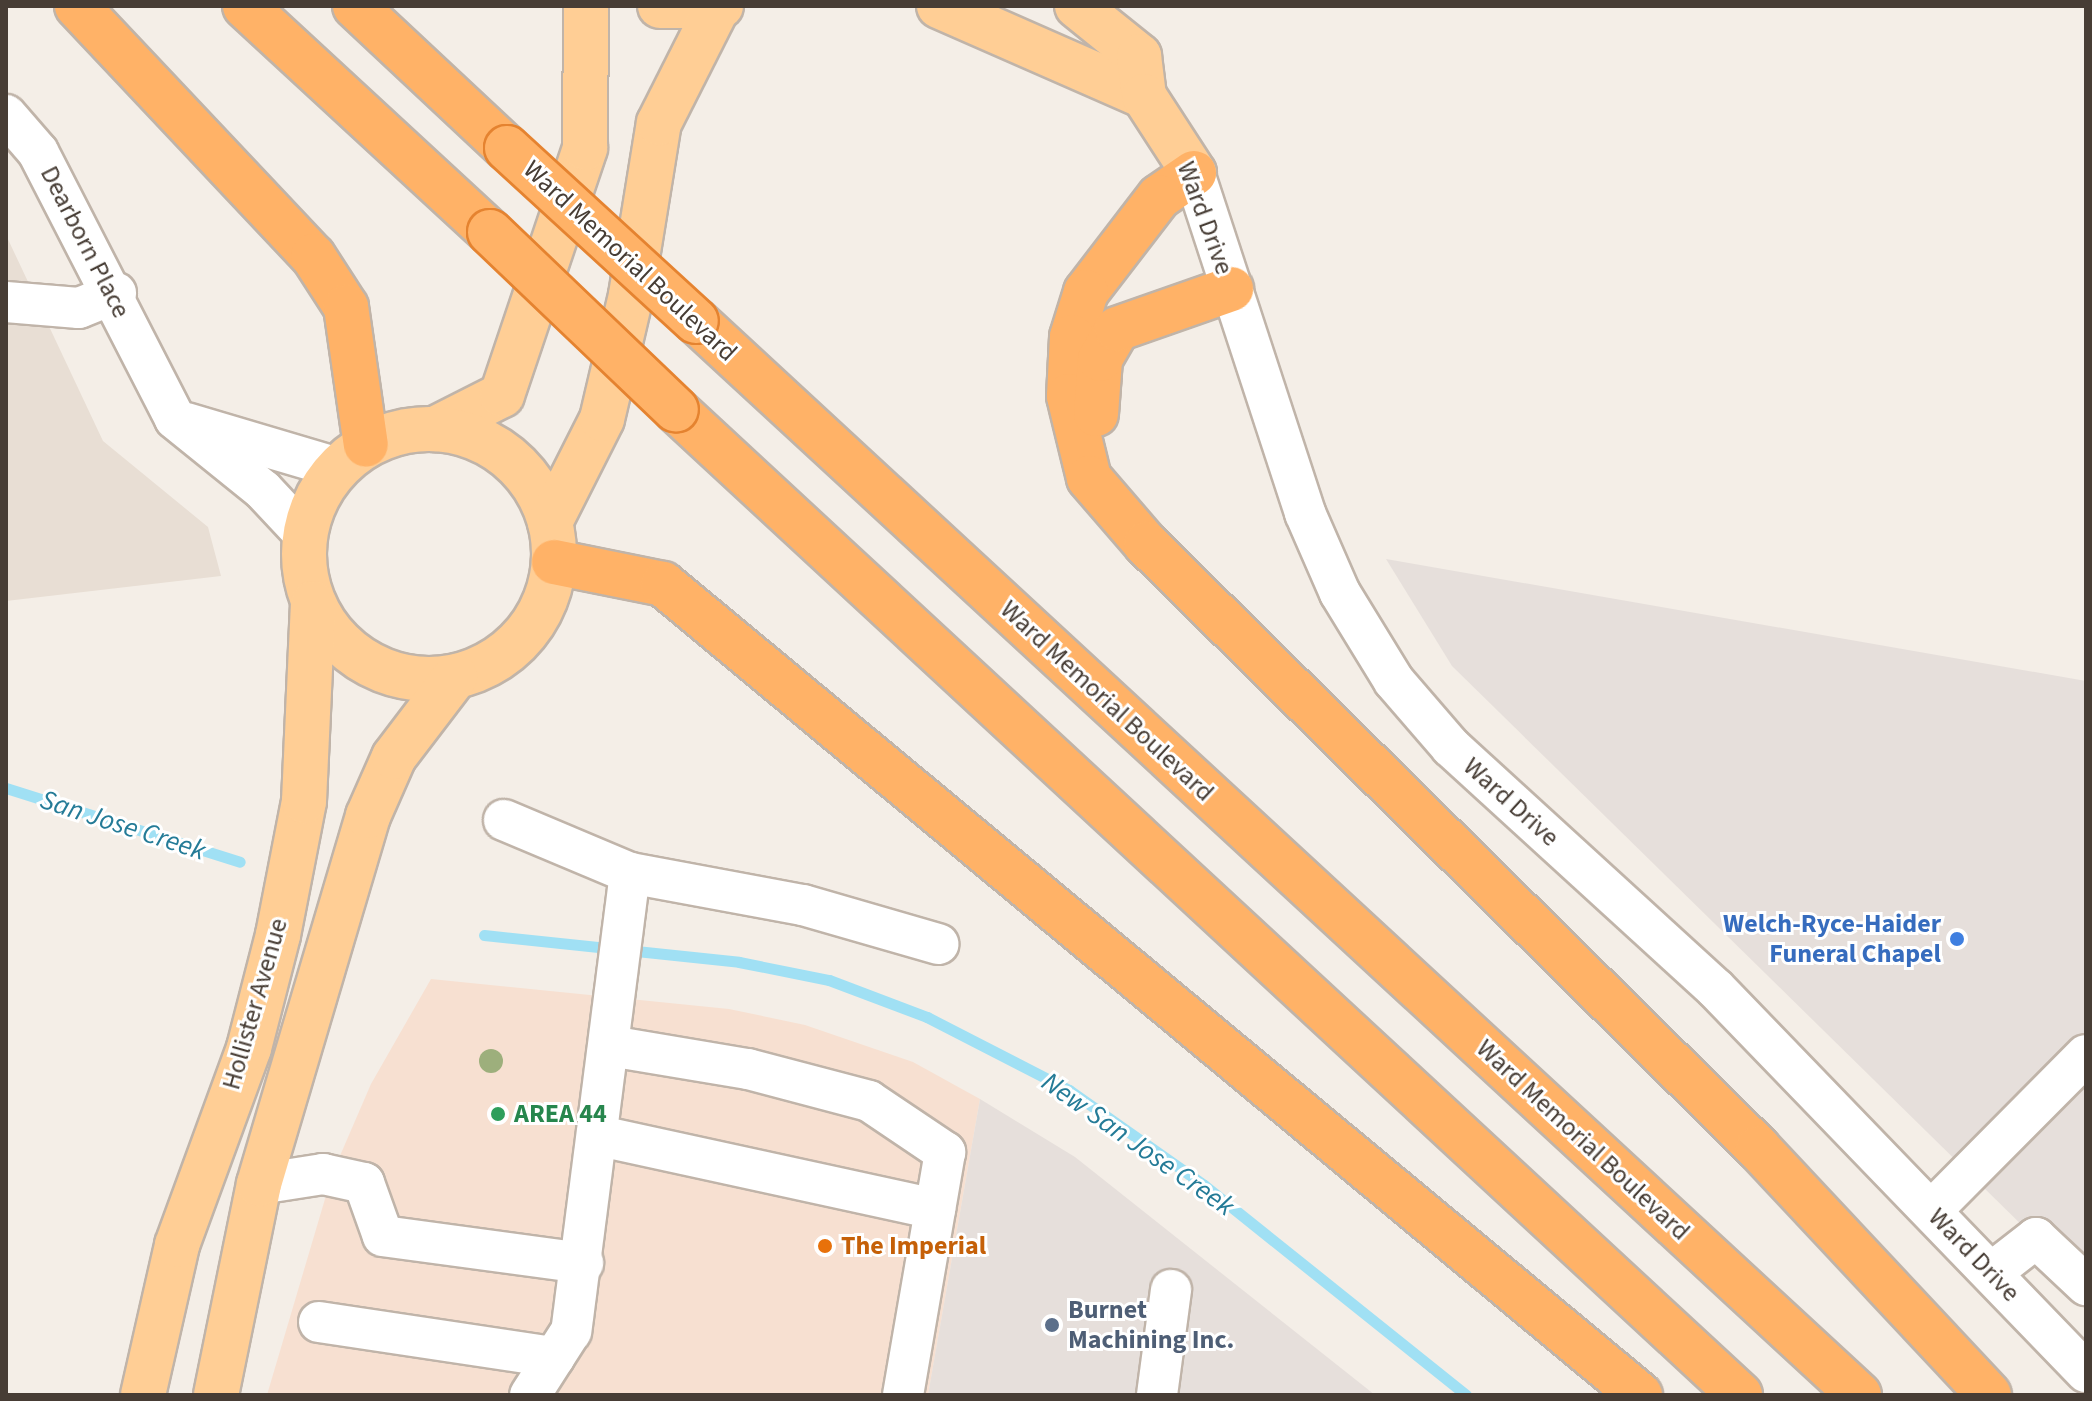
<!DOCTYPE html>
<style>
body{margin:0}
#map{position:relative;width:2092px;height:1401px;overflow:hidden;background:#f4eee7;font-family:"Source Sans 3",sans-serif}
div>[style]{position:absolute}
.residential>*{inset:0;background:#e8ded4}
.commercial>*{inset:0;background:#f7e0d1}
.industrial>*{inset:0;background:#e6dfdb}
.stream>*{height:11px;margin:-5.5px;padding:0 5.5px;transform-origin:5.5px;border-radius:5.5px;background:#a0e0f4}
.roads{filter:drop-shadow(2px 0 #c0b4a9) drop-shadow(-2px 0 #c0b4a9) drop-shadow(0 2px #c0b4a9) drop-shadow(0 -2px #c0b4a9)}
.minor>*{height:40px;margin:-20px;padding:0 20px;transform-origin:20px;border-radius:20px;background:#fff}
.major>*{height:44px;margin:-22px;padding:0 22px;transform-origin:22px;border-radius:22px;background:#ffce95}
.major>.ring{margin:-22px;padding:0;box-sizing:content-box;background:none;border:44px solid #ffce95;border-radius:50%}
.highway>*{height:44px;margin:-22px;padding:0 22px;transform-origin:22px;border-radius:22px;background:#ffb267}
.bridges{filter:drop-shadow(2px 0 #e58330) drop-shadow(-2px 0 #e58330) drop-shadow(0 2px #e58330) drop-shadow(0 -2px #e58330)}
.highway-bridge>*{height:44px;margin:-22px;padding:0 22px;transform-origin:22px;border-radius:22px;background:#ffb267}
.trees>*{width:24px;height:24px;margin:-12px;border-radius:50%;background:#9daf7c}
.dots>*{width:22px;height:22px;translate:-50% -50%;box-sizing:border-box;border:4px solid #fff;border-radius:50%}
span{translate:-50% -50%;white-space:nowrap;text-align:center;line-height:1.15;-webkit-text-stroke:6px #fff;paint-order:stroke}
.street-label{font-size:26px;color:#473d35}
.shop-label{font-size:26px;color:#366cbe;font-weight:700}
.right{translate:-100% -50%;text-align:right}
.leisure-label{font-size:26px;color:#27864d;font-weight:700}
.left{translate:0 -50%;text-align:left}
.food-label{font-size:26px;color:#c56008;font-weight:700}
.service-label{font-size:26px;color:#4e5e75;font-weight:700}
.water-label{font-size:28px;color:#247b97;font-style:italic}
.frame{position:absolute;inset:0;border:8px solid #473d35;pointer-events:none}
</style>
<div id="map">
<div class="residential">
<div style="clip-path:polygon(6px 235px,103px 441px,208px 527px,221px 576px,6px 601px)"></div>
</div>
<div class="commercial">
<div style="clip-path:polygon(431px 979px,729px 1009px,805px 1025px,913px 1062px,980px 1099px,928px 1395px,267px 1395px,333px 1172px,371px 1084px)"></div>
</div>
<div class="industrial">
<div style="clip-path:polygon(1386px 559px,2086px 681px,2086px 1288px,1452px 666px)"></div>
<div style="clip-path:polygon(980px 1099px,1075px 1157px,1375px 1395px,928px 1395px)"></div>
</div>
<div class="stream">
<div style="left:6px;top:788px;width:245px;rotate:17.5deg"></div>
<div style="left:484px;top:935px;width:256px;rotate:6deg"></div>
<div style="left:739px;top:962px;width:92px;rotate:11.3deg"></div>
<div style="left:829px;top:980px;width:105px;rotate:20.7deg"></div>
<div style="left:927px;top:1017px;width:160px;rotate:27.2deg"></div>
<div style="left:1069px;top:1090px;width:165px;rotate:35.1deg"></div>
<div style="left:1204px;top:1185px;width:336px;rotate:38.7deg"></div>
</div>
<div class="roads">
<div class="minor">
<div style="left:6px;top:115px;width:49px;rotate:49.1deg"></div>
<div style="left:38px;top:152px;width:300px;rotate:62.8deg"></div>
<div style="left:175px;top:419px;width:113px;rotate:38.9deg"></div>
<div style="left:263px;top:490px;width:63px;rotate:46.9deg"></div>
<div style="left:1194px;top:173px;width:358px;rotate:71.9deg"></div>
<div style="left:1305px;top:513px;width:87px;rotate:66.4deg"></div>
<div style="left:1340px;top:593px;width:103px;rotate:58.5deg"></div>
<div style="left:1394px;top:681px;width:87px;rotate:49.2deg"></div>
<div style="left:1451px;top:747px;width:357px;rotate:42.4deg"></div>
<div style="left:1715px;top:988px;width:534px;rotate:45.99deg"></div>
<div style="left:6px;top:302px;width:73px;rotate:4.7deg"></div>
<div style="left:79px;top:308px;width:40px;rotate:-22deg"></div>
<div style="left:186px;top:423px;width:159px;rotate:16.5deg"></div>
<div style="left:504px;top:820px;width:137px;rotate:22.8deg"></div>
<div style="left:630px;top:873px;width:462px;rotate:97.3deg"></div>
<div style="left:571px;top:1331px;width:76px;rotate:122.6deg"></div>
<div style="left:630px;top:873px;width:176px;rotate:10.5deg"></div>
<div style="left:803px;top:905px;width:141px;rotate:16.1deg"></div>
<div style="left:610px;top:1046px;width:140px;rotate:9.5deg"></div>
<div style="left:748px;top:1069px;width:125px;rotate:14.8deg"></div>
<div style="left:869px;top:1101px;width:92px;rotate:33.9deg"></div>
<div style="left:945px;top:1152px;width:247px;rotate:99.8deg"></div>
<div style="left:600px;top:1136px;width:343px;rotate:12.3deg"></div>
<div style="left:259px;top:1184px;width:65px;rotate:-8.9deg"></div>
<div style="left:323px;top:1174px;width:42px;rotate:12.4deg"></div>
<div style="left:364px;top:1183px;width:56px;rotate:70.3deg"></div>
<div style="left:383px;top:1236px;width:202px;rotate:7.7deg"></div>
<div style="left:1931px;top:1211px;width:220px;rotate:-45.2deg"></div>
<div style="left:1991px;top:1273px;width:57px;rotate:-37.9deg"></div>
<div style="left:2036px;top:1238px;width:69px;rotate:43.2deg"></div>
<div style="left:319px;top:1322px;width:238px;rotate:8.5deg"></div>
<div style="left:1157px;top:1395px;width:106px;rotate:-82.4deg"></div>
</div>
<div class="major">
<div style="left:660px;top:6px;width:61px"></div>
<div style="left:939px;top:6px;width:224px;rotate:23.7deg"></div>
<div style="left:1077px;top:6px;width:80px;rotate:38.9deg"></div>
<div style="left:1139px;top:56px;width:40px;rotate:82.9deg"></div>
<div style="left:1144px;top:96px;width:92px;rotate:57deg"></div>
<div style="left:435px;top:429px;width:75px;rotate:-26.9deg"></div>
<div style="left:502px;top:395px;width:261px;rotate:-71.4deg"></div>
<div style="left:585px;top:148px;width:142px;rotate:-89.6deg"></div>
<div class="ring" style="left:304px;top:429px;width:206px;height:206px"></div>
<div style="left:550px;top:522px;width:115px;rotate:-63.2deg"></div>
<div style="left:602px;top:419px;width:127px;rotate:-76.8deg"></div>
<div style="left:631px;top:295px;width:174px;rotate:-80.8deg"></div>
<div style="left:659px;top:123px;width:129px;rotate:-63.2deg"></div>
<div style="left:143px;top:1395px;width:154px;rotate:-77.2deg"></div>
<div style="left:177px;top:1245px;width:210px;rotate:-69.9deg"></div>
<div style="left:249px;top:1048px;width:117px;rotate:-75.6deg"></div>
<div style="left:278px;top:935px;width:136px;rotate:-79deg"></div>
<div style="left:304px;top:801px;width:198px;rotate:-87.4deg"></div>
<div style="left:216px;top:1395px;width:215px;rotate:-78.5deg"></div>
<div style="left:259px;top:1184px;width:384px;rotate:-73.5deg"></div>
<div style="left:368px;top:816px;width:64px;rotate:-66.2deg"></div>
<div style="left:394px;top:757px;width:101px;rotate:-52.7deg"></div>
</div>
<div class="highway">
<div style="left:77px;top:6px;width:344px;rotate:46.7deg"></div>
<div style="left:313px;top:256px;width:61px;rotate:57.1deg"></div>
<div style="left:346px;top:307px;width:139px;rotate:81.8deg"></div>
<div style="left:245px;top:6px;width:333px;rotate:42.7deg"></div>
<div style="left:355px;top:6px;width:208px;rotate:43.1deg"></div>
<div style="left:1194px;top:173px;width:42px;rotate:145.6deg"></div>
<div style="left:1159px;top:197px;width:120px;rotate:127.5deg"></div>
<div style="left:1086px;top:292px;width:47px;rotate:107.3deg"></div>
<div style="left:1072px;top:337px;width:59px;rotate:92.9deg"></div>
<div style="left:1069px;top:396px;width:84px;rotate:76.3deg"></div>
<div style="left:1089px;top:478px;width:87px;rotate:49.2deg"></div>
<div style="left:1146px;top:544px;width:860px;rotate:44.62deg"></div>
<div style="left:1758px;top:1148px;width:338px;rotate:46.9deg"></div>
<div style="left:696px;top:321px;width:1583px;rotate:42.72deg"></div>
<div style="left:676px;top:410px;width:1450px;rotate:42.79deg"></div>
<div style="left:1096px;top:414px;width:55px;rotate:-85.8deg"></div>
<div style="left:1100px;top:359px;width:34px;rotate:-60deg"></div>
<div style="left:1117px;top:329px;width:121px;rotate:-19.3deg"></div>
<div style="left:554px;top:562px;width:111px;rotate:11.4deg"></div>
<div style="left:663px;top:584px;width:1270px;rotate:39.7deg"></div>
</div>
</div>
<div class="bridges">
<div class="highway-bridge">
<div style="left:507px;top:148px;width:256px;rotate:42.5deg"></div>
<div style="left:490px;top:232px;width:257px;rotate:43.7deg"></div>
</div>
</div>
<div class="trees">
<div style="left:491px;top:1061px"></div>
</div>
<div class="dots">
<div style="left:1957px;top:939px;background:#3f7fe0"></div>
<div style="left:498px;top:1114px;background:#2e9e5b"></div>
<div style="left:825px;top:1246px;background:#e8710a"></div>
<div style="left:1052px;top:1325px;background:#5c6f8a"></div>
</div>
<div class="street-label">
<span style="left:1205px;top:218px;rotate:70deg">Ward Drive</span>
<span style="left:85px;top:242px;rotate:63deg">Dearborn Place</span>
<span style="left:630px;top:261px;rotate:43deg">Ward Memorial Boulevard</span>
<span style="left:1107px;top:701px;rotate:43deg">Ward Memorial Boulevard</span>
<span style="left:1511px;top:802px;rotate:42deg">Ward Drive</span>
<span style="left:255px;top:1004px;rotate:-74deg">Hollister Avenue</span>
<span style="left:1583px;top:1140px;rotate:43deg">Ward Memorial Boulevard</span>
<span style="left:1974px;top:1255px;rotate:46deg">Ward Drive</span>
</div>
<div class="shop-label">
<span class="right" style="left:1941px;top:939px">Welch-Ryce-Haider<br>Funeral Chapel</span>
</div>
<div class="leisure-label">
<span class="left" style="left:514px;top:1114px">AREA 44</span>
</div>
<div class="food-label">
<span class="left" style="left:841px;top:1246px">The Imperial</span>
</div>
<div class="service-label">
<span class="left" style="left:1068px;top:1325px">Burnet<br>Machining Inc.</span>
</div>
<div class="water-label">
<span style="left:123px;top:825px;rotate:18deg">San Jose Creek</span>
<span style="left:1138px;top:1144px;rotate:35deg">New San Jose Creek</span>
</div>
<div class="frame"></div>
</div>
